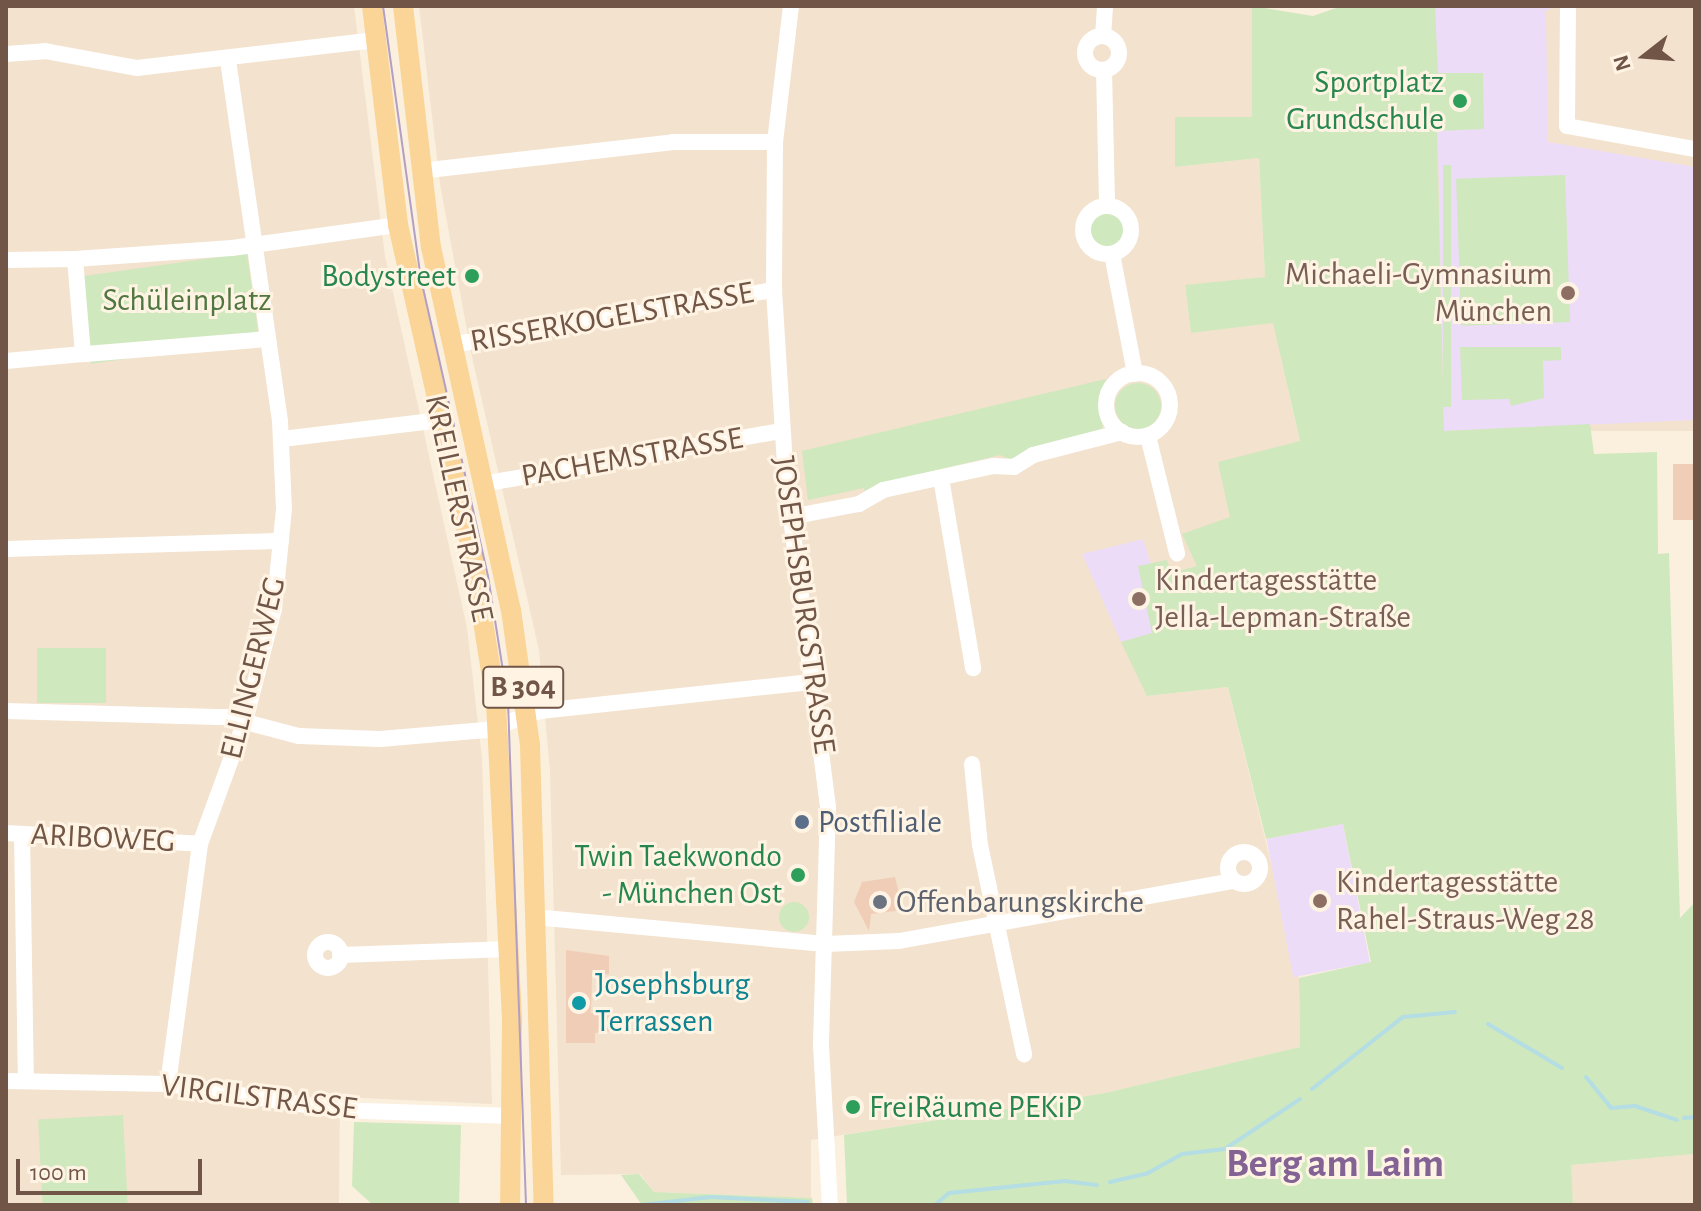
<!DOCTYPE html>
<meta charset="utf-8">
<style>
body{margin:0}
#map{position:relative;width:1701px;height:1211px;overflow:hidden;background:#fbf0de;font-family:"Alegreya Sans",sans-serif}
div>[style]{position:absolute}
.residential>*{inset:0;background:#f3e2cd;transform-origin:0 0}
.education>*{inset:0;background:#eddcf7;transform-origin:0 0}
.green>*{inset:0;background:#cfe8be;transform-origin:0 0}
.round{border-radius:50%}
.stream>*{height:4px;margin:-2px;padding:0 2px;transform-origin:2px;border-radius:2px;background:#b4dde4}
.building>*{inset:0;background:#f0cdb7;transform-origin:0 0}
.minor>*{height:16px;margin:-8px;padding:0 8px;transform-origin:8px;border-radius:8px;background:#fff}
.minor>.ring{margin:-8px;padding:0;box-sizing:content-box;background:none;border:16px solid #fff;border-radius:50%}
.major>*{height:20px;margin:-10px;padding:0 10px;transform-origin:10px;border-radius:10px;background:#fad597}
.tram>*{height:2px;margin:-1px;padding:0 1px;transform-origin:1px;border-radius:1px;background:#b29fc3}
.dots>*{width:22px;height:22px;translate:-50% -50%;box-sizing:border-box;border:4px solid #fff4e4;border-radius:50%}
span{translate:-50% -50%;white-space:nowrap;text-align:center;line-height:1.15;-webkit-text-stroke:6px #fff4e4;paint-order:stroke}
.shield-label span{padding:2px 6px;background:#fff4e4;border:2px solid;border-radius:6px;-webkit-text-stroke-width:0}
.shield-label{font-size:30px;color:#715647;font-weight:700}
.leisure-label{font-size:32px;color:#27864d}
.right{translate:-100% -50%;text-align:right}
.left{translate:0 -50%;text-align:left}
.education-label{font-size:32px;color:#785e54}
.park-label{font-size:32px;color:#507740}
.street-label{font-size:32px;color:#715647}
.service-label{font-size:32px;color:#4e5e75}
.worship-label{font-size:32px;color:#5b616d}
.culture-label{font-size:32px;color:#0d838f}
.district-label{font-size:40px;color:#836394;font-weight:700}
.frame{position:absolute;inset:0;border:8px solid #715647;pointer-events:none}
.north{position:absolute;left:1605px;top:16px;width:80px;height:80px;-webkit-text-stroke:6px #fff4e4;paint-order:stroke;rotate:253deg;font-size:22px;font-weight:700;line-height:32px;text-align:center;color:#715647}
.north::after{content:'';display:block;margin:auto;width:28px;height:36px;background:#715647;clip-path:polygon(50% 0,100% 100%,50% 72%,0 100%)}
.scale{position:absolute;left:16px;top:1159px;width:186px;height:36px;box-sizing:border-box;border:4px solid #715647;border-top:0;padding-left:10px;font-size:24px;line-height:28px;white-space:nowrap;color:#715647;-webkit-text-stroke:6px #fff4e4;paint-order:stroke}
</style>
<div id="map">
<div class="residential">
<div style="clip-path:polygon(6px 6px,354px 6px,385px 256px,467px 628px,482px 758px,492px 1104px,340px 1097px,339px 1205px,6px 1205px)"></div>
<div style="clip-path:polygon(419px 6px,1252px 6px,1252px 117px,1176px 167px,1259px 158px,1265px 277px,1185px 286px,1191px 333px,1273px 322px,1300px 442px,1231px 517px,1198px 566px,1147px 696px,1228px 687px,1299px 978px,1300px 1047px,1105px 1093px,811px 1140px,811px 1198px,654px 1192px,640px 1174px,561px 1175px,550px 771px,539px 650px,472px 357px,440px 184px)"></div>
<div style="left:1435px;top:6px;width:260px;height:425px"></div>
<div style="clip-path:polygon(1695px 1154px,1695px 1205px,1573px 1205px,1570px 1165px)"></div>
</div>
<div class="education">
<div style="clip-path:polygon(1435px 6px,1555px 6px,1546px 11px,1548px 142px,1695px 167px,1695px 420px,1444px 431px)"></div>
<div style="clip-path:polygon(1143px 539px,1151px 564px,1167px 560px,1183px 626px,1121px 642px,1082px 554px)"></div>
<div style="left:1343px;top:824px;width:141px;height:78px;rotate:79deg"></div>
</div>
<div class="green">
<div style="clip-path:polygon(1252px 6px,1313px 16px,1342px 6px,1435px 6px,1438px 73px,1483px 73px,1484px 129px,1437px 131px,1444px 431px,1590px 424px,1594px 454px,1657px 452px,1658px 554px,1669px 553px,1680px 918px,1695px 902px,1695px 1154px,1571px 1165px,1573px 1205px,847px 1205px,844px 1135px,1105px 1093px,1300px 1047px,1299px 978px,1371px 962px,1343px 824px,1266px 839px,1228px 687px,1147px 696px,1121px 642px,1152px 633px,1138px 566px,1167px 560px,1171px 573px,1197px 566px,1182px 534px,1230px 517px,1218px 462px,1300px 441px,1273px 323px,1191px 333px,1185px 285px,1265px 277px,1259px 158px,1175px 167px,1175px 117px,1252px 117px)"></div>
<div style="left:1443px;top:165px;width:8px;height:242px"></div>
<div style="left:1565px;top:175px;width:147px;height:109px;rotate:88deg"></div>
<div class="round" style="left:1090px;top:211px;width:36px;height:36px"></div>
<div style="left:247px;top:253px;width:88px;height:170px;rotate:82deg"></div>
<div style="clip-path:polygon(1460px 347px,1561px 347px,1561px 360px,1543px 361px,1544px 398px,1511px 406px,1509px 399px,1462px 400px)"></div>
<div style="clip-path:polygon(1106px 379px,1102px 432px,1009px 459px,1000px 455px,879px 484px,867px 498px,864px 488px,808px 500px,802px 451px)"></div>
<div class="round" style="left:1115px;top:383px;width:46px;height:46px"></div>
<div style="left:37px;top:648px;width:69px;height:55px"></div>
<div class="round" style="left:779px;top:902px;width:30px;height:30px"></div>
<div style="left:123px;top:1115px;width:90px;height:85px;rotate:87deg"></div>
<div style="clip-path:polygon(354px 1122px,461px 1125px,459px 1205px,373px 1205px,352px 1186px)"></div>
<div style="clip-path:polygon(639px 1174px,654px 1192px,812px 1198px,813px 1205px,642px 1205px,621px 1175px)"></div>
</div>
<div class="stream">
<div style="left:1488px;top:1024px;width:86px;rotate:30.7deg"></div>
<div style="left:1586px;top:1077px;width:40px;rotate:51deg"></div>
<div style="left:1611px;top:1108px;width:24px;rotate:-5deg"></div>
<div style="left:1635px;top:1106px;width:44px;rotate:18.4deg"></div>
<div style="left:1312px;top:1089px;width:116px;rotate:-38.4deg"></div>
<div style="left:1403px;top:1017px;width:52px;rotate:-5.5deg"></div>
<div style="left:1684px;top:1118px;width:11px;rotate:-5deg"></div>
<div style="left:1110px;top:1182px;width:39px;rotate:-13deg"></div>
<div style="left:1148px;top:1173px;width:39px;rotate:-29deg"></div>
<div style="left:1182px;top:1154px;width:43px;rotate:-6.6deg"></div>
<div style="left:1225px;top:1149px;width:90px;rotate:-33.7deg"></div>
<div style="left:642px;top:1205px;width:69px;rotate:-6.6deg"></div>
<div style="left:711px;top:1197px;width:97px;rotate:3deg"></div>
<div style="left:935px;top:1205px;width:18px;rotate:-41deg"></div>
<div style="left:949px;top:1193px;width:117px;rotate:-5.9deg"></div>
<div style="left:1065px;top:1181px;width:32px;rotate:7deg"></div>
</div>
<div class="building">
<div style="left:1695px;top:464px;width:56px;height:22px;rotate:90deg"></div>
<div style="clip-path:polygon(895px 877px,903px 910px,871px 914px,869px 931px,854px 902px,862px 882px)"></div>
<div style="clip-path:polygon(566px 950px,609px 956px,609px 974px,592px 975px,591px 1013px,611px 1013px,614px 1031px,595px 1033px,595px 1043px,566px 1043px)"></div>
</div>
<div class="minor">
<div style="left:791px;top:6px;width:137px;rotate:96.7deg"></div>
<div style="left:775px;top:142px;width:148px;rotate:90.4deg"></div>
<div style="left:774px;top:290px;width:189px;rotate:86.4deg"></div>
<div style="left:786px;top:479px;width:331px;rotate:82.7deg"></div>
<div style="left:828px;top:807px;width:238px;rotate:91.7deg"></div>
<div style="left:821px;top:1045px;width:160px;rotate:86.8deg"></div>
<div style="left:1568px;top:6px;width:120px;rotate:90.5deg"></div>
<div style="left:1567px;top:126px;width:130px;rotate:10.2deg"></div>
<div class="ring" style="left:1085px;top:36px;width:18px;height:18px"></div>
<div style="left:1103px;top:36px;width:30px;rotate:-86deg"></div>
<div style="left:6px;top:54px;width:39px;rotate:-4deg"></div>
<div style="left:45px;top:51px;width:94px;rotate:10.5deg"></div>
<div style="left:137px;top:68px;width:240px;rotate:-6.7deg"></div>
<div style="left:1104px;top:70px;width:135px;rotate:88.7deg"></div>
<div style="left:420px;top:171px;width:255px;rotate:-6.5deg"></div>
<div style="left:673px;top:142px;width:102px"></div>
<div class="ring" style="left:1083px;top:206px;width:32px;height:32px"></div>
<div style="left:1112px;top:254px;width:122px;rotate:79.1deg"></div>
<div style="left:6px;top:260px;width:69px;rotate:-0.8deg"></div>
<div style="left:267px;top:339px;width:185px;rotate:175.3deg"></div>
<div style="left:83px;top:354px;width:95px;rotate:-94.8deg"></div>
<div style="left:75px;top:259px;width:157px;rotate:-4deg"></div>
<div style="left:232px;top:248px;width:168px;rotate:-7.9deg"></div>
<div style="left:451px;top:345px;width:328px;rotate:-9.7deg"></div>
<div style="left:6px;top:361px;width:77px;rotate:-5.2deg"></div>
<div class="ring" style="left:1106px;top:373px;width:48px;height:48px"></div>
<div style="left:1148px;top:436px;width:121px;rotate:76.1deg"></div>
<div style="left:282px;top:439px;width:160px;rotate:-6.8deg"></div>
<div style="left:941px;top:478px;width:193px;rotate:80.4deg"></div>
<div style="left:483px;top:484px;width:303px;rotate:-10.1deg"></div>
<div style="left:790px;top:517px;width:70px;rotate:-10.7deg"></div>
<div style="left:859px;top:504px;width:28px;rotate:-30deg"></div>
<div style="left:883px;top:490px;width:113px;rotate:-12.3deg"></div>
<div style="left:993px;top:466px;width:21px;rotate:3deg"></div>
<div style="left:1014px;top:467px;width:22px;rotate:-32deg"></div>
<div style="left:1033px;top:455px;width:92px;rotate:-14.5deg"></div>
<div style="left:6px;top:549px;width:275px;rotate:-1.7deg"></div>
<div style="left:6px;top:711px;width:220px;rotate:1.6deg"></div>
<div style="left:226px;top:717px;width:75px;rotate:14.6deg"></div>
<div style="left:299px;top:736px;width:81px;rotate:2.1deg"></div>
<div style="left:380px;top:739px;width:106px;rotate:-4.9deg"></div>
<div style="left:486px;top:730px;width:57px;rotate:-19.4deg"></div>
<div style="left:540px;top:711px;width:275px;rotate:-6.1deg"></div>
<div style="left:972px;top:764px;width:81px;rotate:84.4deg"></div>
<div style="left:980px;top:845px;width:214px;rotate:78.1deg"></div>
<div style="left:6px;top:833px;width:194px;rotate:3.2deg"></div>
<div style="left:22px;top:834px;width:246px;rotate:89.1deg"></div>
<div class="ring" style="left:1228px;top:852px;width:16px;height:16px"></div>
<div style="left:534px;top:917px;width:292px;rotate:5.3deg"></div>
<div style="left:825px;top:944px;width:74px;rotate:-2.3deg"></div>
<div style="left:899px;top:941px;width:340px;rotate:-10.2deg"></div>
<div class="ring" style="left:315px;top:942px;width:10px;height:10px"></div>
<div style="left:340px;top:955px;width:169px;rotate:-2deg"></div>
<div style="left:6px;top:1081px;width:162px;rotate:1.1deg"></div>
<div style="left:168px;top:1084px;width:171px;rotate:8.7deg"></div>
<div style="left:337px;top:1110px;width:174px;rotate:2deg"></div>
<div style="left:168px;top:1084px;width:242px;rotate:-82.4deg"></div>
<div style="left:200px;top:844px;width:131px;rotate:-69.9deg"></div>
<div style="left:245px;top:721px;width:116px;rotate:-75.5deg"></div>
<div style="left:274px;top:609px;width:100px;rotate:-84.3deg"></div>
<div style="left:284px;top:509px;width:88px;rotate:-92.6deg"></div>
<div style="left:280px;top:421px;width:367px;rotate:-98.2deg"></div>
</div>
<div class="major">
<div style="left:372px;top:6px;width:221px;rotate:83.2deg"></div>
<div style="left:398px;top:225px;width:342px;rotate:77.3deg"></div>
<div style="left:473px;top:559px;width:146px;rotate:80.9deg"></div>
<div style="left:496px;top:703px;width:319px;rotate:87.1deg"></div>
<div style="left:512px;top:1022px;width:183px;rotate:90.6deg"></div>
<div style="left:403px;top:6px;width:243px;rotate:83.4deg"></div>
<div style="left:431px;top:247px;width:372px;rotate:77.6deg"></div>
<div style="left:511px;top:610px;width:137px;rotate:82deg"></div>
<div style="left:530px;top:746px;width:459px;rotate:88.3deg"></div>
</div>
<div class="tram">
<div style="left:383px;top:6px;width:276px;rotate:82.1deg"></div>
<div style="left:421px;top:279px;width:304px;rotate:77.3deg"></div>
<div style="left:488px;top:576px;width:128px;rotate:81deg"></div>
<div style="left:508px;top:702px;width:503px;rotate:87.95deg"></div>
<div style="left:1294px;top:6px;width:17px"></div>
</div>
<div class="dots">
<div style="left:1460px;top:101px;background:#2e9e5b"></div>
<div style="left:472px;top:276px;background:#2e9e5b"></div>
<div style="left:1568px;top:293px;background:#8d6e63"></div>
<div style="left:1139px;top:599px;background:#8d6e63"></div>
<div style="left:802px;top:822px;background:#5c6f8a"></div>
<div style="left:798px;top:875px;background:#2e9e5b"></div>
<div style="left:1320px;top:901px;background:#8d6e63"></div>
<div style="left:880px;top:902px;background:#6b7280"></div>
<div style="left:579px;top:1003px;background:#0f9aa8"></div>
<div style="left:853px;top:1107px;background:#2e9e5b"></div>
</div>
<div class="shield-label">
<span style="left:523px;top:687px">B 304</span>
</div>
<div class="leisure-label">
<span class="right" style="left:1444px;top:101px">Sportplatz<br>Grundschule</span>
<span class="right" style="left:456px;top:276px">Bodystreet</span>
<span class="right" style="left:782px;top:875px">Twin Taekwondo<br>- München Ost</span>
<span class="left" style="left:869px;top:1107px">FreiRäume PEKiP</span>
</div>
<div class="education-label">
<span class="right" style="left:1552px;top:293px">Michaeli-Gymnasium<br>München</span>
<span class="left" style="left:1155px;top:599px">Kindertagesstätte<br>Jella-Lepman-Straße</span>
<span class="left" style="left:1336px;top:901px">Kindertagesstätte<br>Rahel-Straus-Weg 28</span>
</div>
<div class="park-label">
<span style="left:187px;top:300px">Schüleinplatz</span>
</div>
<div class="street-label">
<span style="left:612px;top:317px;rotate:-10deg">RISSERKOGELSTRASSE</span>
<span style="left:632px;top:457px;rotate:-10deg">PACHEMSTRASSE</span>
<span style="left:459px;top:508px;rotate:78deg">KREILLERSTRASSE</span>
<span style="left:804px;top:605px;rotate:82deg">JOSEPHSBURGSTRASSE</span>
<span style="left:253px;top:668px;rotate:-76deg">ELLINGERWEG</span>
<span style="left:103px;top:838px;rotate:3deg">ARIBOWEG</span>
<span style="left:259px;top:1097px;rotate:7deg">VIRGILSTRASSE</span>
</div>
<div class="service-label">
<span class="left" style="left:818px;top:822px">Postfiliale</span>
</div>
<div class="worship-label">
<span class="left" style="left:896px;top:902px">Offenbarungskirche</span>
</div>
<div class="culture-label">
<span class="left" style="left:595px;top:1003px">Josephsburg<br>Terrassen</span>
</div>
<div class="district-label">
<span style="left:1335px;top:1164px">Berg am Laim</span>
</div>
<div class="frame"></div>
<div class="north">N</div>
<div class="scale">100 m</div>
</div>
